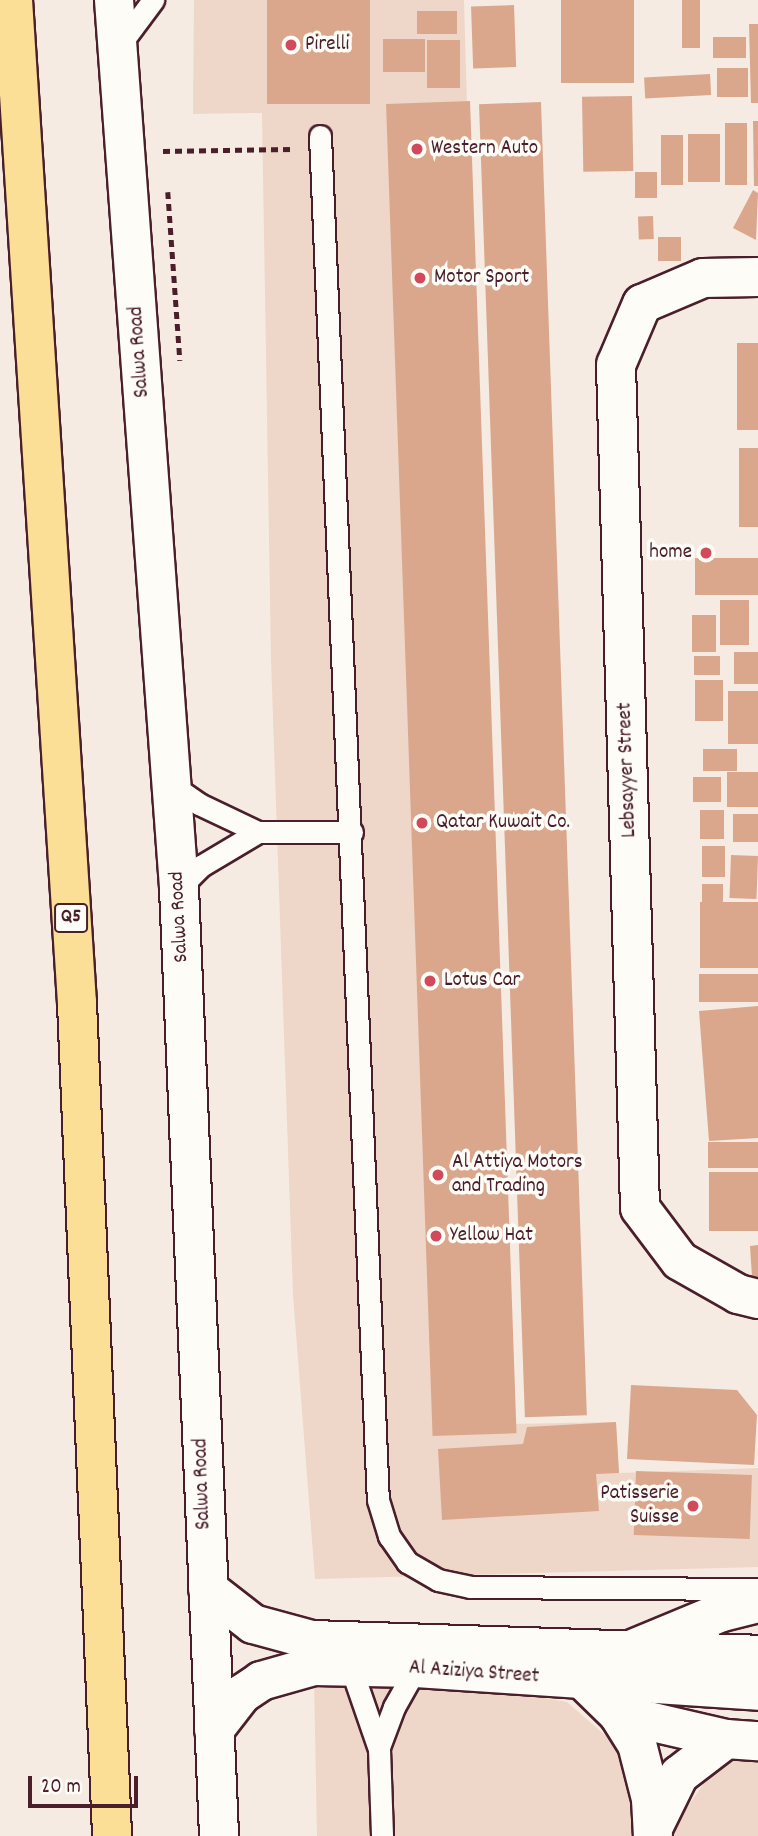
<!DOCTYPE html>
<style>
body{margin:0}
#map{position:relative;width:758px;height:1836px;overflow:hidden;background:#f6ebe2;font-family:Dekko,sans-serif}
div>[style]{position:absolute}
.built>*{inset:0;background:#eed7c8}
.building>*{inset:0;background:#daa78d;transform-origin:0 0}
.path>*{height:4.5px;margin-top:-2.25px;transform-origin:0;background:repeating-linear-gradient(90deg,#4a1f2b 0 7px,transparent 0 12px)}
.roads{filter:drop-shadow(2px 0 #4a1f2b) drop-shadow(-2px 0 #4a1f2b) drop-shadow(0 2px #4a1f2b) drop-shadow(0 -2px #4a1f2b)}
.lane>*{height:21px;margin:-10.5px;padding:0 10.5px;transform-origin:10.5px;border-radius:10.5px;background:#fdfcf7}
.street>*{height:38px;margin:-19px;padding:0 19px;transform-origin:19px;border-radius:19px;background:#fdfcf7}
.secondary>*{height:38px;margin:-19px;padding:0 19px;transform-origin:19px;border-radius:19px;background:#fdfcf7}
.highway>*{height:38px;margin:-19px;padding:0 19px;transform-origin:19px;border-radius:19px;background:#fbdf96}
.dots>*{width:19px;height:19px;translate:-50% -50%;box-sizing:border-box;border:4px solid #fdfcf7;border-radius:50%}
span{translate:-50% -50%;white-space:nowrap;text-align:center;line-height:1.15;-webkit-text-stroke:7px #fdfcf7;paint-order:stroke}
.shield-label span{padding:2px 5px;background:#fdfcf7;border:2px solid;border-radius:5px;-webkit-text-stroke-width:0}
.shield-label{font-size:19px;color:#4a1f2b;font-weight:700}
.poi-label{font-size:21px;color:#4a1f2b}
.left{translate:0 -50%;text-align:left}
.right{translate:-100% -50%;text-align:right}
.street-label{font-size:21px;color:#4a1f2b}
.scale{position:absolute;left:28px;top:1776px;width:110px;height:32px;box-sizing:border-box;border:4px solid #4a1f2b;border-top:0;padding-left:9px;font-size:21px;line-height:24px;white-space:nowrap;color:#4a1f2b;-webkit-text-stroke:5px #fdfcf7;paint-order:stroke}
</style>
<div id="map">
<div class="built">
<div style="clip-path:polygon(194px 0,464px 0,505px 1424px,616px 1422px,619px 1473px,758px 1468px,758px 1567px,315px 1579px,293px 1295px,271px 660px,262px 113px,193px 114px)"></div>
<div style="clip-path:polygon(427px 1677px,567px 1702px,622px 1750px,638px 1836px,317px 1836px,314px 1678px)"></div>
<div style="clip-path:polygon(725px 1753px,758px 1756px,758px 1836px,673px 1836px,672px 1829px)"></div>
</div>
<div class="building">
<div style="left:267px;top:0;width:103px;height:104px"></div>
<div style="left:561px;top:0;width:73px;height:83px"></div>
<div style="left:682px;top:0;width:18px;height:48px"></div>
<div style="left:514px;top:5px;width:62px;height:43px;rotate:88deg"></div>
<div style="left:457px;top:11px;width:23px;height:40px;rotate:90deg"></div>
<div style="clip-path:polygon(749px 24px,758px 24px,758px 103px,751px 103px)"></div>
<div style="left:746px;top:37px;width:21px;height:33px;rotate:90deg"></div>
<div style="left:425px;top:39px;width:33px;height:42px;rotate:90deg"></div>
<div style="left:427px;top:40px;width:33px;height:48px"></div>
<div style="left:748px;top:68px;width:29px;height:31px;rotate:90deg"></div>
<div style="left:710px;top:74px;width:21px;height:66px;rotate:87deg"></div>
<div style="left:632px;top:96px;width:75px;height:50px;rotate:89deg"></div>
<div style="left:470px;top:101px;width:1333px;height:84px;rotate:88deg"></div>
<div style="left:541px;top:102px;width:1314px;height:62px;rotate:88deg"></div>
<div style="clip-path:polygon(753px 121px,758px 121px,758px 186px,754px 186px)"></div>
<div style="left:747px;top:123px;width:62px;height:22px;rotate:90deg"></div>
<div style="left:688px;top:134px;width:32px;height:48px"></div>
<div style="left:683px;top:135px;width:50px;height:22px;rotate:90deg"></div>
<div style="left:657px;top:172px;width:26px;height:22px;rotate:90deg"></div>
<div style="clip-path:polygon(753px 190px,758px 193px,756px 240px,733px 228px)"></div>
<div style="left:653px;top:216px;width:23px;height:15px;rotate:88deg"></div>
<div style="left:681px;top:237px;width:24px;height:23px;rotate:90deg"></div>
<div style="left:737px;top:343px;width:21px;height:87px"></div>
<div style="left:739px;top:448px;width:19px;height:79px"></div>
<div style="left:758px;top:558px;width:37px;height:63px;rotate:90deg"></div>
<div style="left:720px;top:600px;width:29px;height:45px"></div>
<div style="left:692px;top:615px;width:24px;height:37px"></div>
<div style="left:734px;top:652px;width:24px;height:32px"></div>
<div style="left:694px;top:656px;width:26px;height:19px"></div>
<div style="left:695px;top:680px;width:28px;height:41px"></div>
<div style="left:728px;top:691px;width:30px;height:53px"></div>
<div style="left:703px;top:749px;width:34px;height:22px"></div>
<div style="left:727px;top:772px;width:31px;height:35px"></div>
<div style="left:721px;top:777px;width:25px;height:28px;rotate:90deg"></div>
<div style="left:700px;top:810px;width:24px;height:29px"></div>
<div style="left:733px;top:814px;width:25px;height:28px"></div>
<div style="left:702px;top:846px;width:23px;height:31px"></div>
<div style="left:731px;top:855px;width:27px;height:43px;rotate:2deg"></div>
<div style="left:702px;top:884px;width:21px;height:18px"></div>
<div style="left:758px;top:902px;width:66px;height:58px;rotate:90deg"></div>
<div style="left:699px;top:974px;width:59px;height:28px"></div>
<div style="clip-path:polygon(758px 1006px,758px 1138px,709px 1141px,699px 1011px)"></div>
<div style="left:758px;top:1142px;width:26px;height:50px;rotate:90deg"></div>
<div style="left:758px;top:1172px;width:59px;height:49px;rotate:90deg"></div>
<div style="clip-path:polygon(758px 1245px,758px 1281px,752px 1277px,750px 1246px)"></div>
<div style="clip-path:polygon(631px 1385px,737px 1390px,757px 1415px,754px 1465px,627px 1459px)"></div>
<div style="clip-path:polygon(616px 1422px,619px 1473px,596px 1474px,599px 1511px,442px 1520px,438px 1449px,523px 1444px,527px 1427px)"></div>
<div style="left:636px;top:1471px;width:116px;height:64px;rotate:2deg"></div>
</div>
<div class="path">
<div style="left:163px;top:151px;width:131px;rotate:-0.9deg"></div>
<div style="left:168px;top:192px;width:169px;rotate:85.9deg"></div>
</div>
<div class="roads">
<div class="lane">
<div style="left:118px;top:47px;width:59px;rotate:-53.3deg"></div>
<div style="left:320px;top:136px;width:1365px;rotate:87.57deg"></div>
<div style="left:378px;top:1500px;width:38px;rotate:73deg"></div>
<div style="left:389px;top:1536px;width:32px;rotate:55deg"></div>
<div style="left:407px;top:1562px;width:36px;rotate:30deg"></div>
<div style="left:438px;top:1580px;width:33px;rotate:12deg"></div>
<div style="left:470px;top:1587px;width:288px;rotate:0.4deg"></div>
<div style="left:172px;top:785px;width:33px;rotate:35deg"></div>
<div style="left:199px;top:804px;width:65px;rotate:25.4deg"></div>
<div style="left:258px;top:832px;width:94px"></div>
<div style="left:179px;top:888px;width:31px;rotate:-45deg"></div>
<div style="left:201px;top:866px;width:66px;rotate:-30.8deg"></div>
<div style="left:350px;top:1665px;width:89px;rotate:71deg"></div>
<div style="left:379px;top:1749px;width:87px;rotate:88deg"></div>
<div style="left:379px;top:1747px;width:43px;rotate:-69.4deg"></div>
<div style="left:394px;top:1707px;width:45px;rotate:-60.6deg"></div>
</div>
<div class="street">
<div style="left:758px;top:277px;width:55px;rotate:179deg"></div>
<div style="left:703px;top:278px;width:66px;rotate:156.9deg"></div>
<div style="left:642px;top:304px;width:66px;rotate:113.1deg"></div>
<div style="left:616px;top:365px;width:843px;rotate:88.37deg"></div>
<div style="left:640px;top:1208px;width:66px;rotate:53deg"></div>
<div style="left:680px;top:1261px;width:67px;rotate:29.6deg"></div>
<div style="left:738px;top:1294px;width:21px;rotate:14deg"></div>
<div style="left:635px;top:1648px;width:94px;rotate:-22.5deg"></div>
<div style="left:722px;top:1612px;width:37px;rotate:-14deg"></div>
<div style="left:583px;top:1680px;width:49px;rotate:44.2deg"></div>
<div style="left:618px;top:1714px;width:36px;rotate:58deg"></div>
<div style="left:637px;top:1744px;width:57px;rotate:75.7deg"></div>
<div style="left:651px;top:1799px;width:37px;rotate:87deg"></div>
<div style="left:618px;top:1714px;width:111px;rotate:13deg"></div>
<div style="left:726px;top:1739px;width:32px;rotate:4deg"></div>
<div style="left:653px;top:1828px;width:59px;rotate:-63.9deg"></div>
<div style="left:679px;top:1775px;width:59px;rotate:-37.5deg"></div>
</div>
<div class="secondary">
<div style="left:114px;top:0;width:890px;rotate:85.81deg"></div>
<div style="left:179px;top:888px;width:949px;rotate:87.58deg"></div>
<div style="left:208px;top:1589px;width:57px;rotate:37.9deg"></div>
<div style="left:253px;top:1624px;width:61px;rotate:15.2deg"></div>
<div style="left:312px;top:1640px;width:446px;rotate:1.9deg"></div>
<div style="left:214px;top:1730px;width:46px;rotate:-52.1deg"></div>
<div style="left:242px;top:1694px;width:23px;rotate:-34deg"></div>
<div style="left:261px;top:1681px;width:55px;rotate:-15.8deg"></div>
<div style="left:314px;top:1666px;width:102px;rotate:1.1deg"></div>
<div style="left:416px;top:1668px;width:343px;rotate:3.8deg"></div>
</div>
<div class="highway">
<div style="left:13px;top:0;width:1005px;rotate:86.35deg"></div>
<div style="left:77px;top:1003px;width:834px;rotate:87.59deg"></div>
</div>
</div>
<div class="dots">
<div style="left:291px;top:45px;background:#d1495b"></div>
<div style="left:417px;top:149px;background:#d1495b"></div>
<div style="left:420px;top:278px;background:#d1495b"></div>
<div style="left:706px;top:553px;background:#d1495b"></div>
<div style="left:422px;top:823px;background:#d1495b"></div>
<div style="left:430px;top:981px;background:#d1495b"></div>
<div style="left:438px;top:1175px;background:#d1495b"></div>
<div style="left:436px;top:1236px;background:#d1495b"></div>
<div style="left:693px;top:1506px;background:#d1495b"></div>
</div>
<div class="shield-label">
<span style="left:71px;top:918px">Q5</span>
</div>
<div class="poi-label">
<span class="left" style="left:305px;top:45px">Pirelli</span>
<span class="left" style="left:431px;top:149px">Western Auto</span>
<span class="left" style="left:434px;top:278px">Motor Sport</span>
<span class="right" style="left:692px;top:553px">home</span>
<span class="left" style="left:436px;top:823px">Qatar Kuwait Co.</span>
<span class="left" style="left:444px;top:981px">Lotus Car</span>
<span class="left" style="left:452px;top:1175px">Al Attiya Motors<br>and Trading</span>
<span class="left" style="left:450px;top:1236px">Yellow Hat</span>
<span class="right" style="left:679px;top:1506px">Patisserie<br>Suisse</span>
</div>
<div class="street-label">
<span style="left:140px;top:352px;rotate:-94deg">Salwa Road</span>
<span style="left:628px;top:770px;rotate:-92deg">Lebsayyer Street</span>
<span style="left:180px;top:917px;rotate:-93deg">Salwa Road</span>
<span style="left:203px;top:1484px;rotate:-92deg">Salwa Road</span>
<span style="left:474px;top:1673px;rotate:4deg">Al Aziziya Street</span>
</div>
<div class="scale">20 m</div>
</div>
